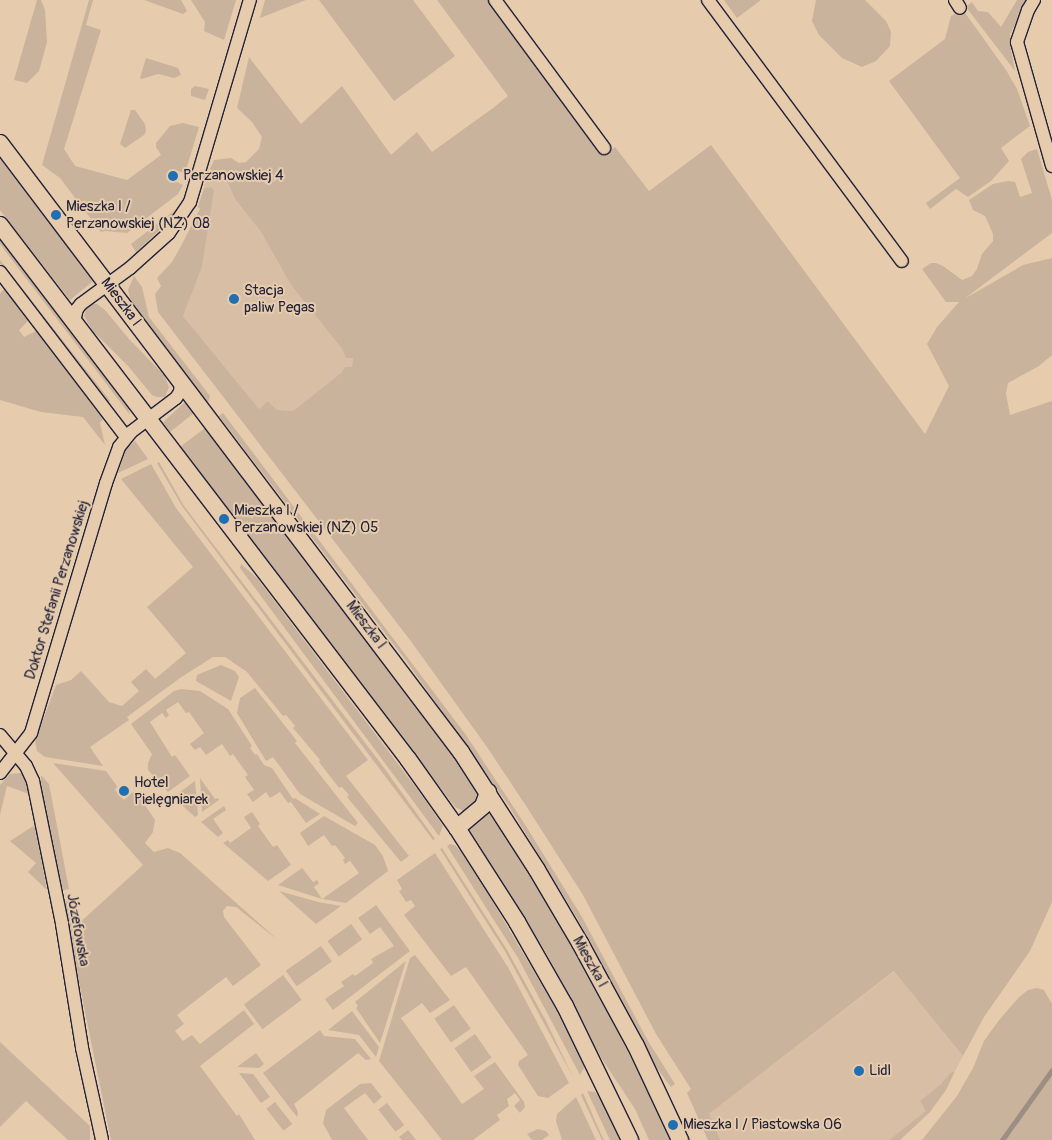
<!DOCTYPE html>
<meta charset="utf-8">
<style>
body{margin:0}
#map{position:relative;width:1052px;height:1140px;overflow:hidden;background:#e6ccad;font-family:Pangolin,sans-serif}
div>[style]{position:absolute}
.built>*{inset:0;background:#d7bea4}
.green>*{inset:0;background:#c9b39c;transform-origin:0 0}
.stream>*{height:5px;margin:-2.5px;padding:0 2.5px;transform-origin:2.5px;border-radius:2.5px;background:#9d8e83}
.roads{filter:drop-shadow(1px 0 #22223b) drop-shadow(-1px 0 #22223b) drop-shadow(0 1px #22223b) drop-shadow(0 -1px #22223b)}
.minor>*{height:12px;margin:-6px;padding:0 6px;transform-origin:6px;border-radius:6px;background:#e6ccad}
.tertiary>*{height:16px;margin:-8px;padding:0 8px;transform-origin:8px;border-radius:8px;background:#e6ccad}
.dots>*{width:14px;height:14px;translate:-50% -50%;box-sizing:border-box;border:2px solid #e6ccad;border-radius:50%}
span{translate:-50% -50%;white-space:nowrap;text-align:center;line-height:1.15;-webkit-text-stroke:4px #e6ccad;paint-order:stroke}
.poi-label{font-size:15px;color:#22223b}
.left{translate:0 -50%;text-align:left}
.street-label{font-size:15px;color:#22223b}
</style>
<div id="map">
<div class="built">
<div style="clip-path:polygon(210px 169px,226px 179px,235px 199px,261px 232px,291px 285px,345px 353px,353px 358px,352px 368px,345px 367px,341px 373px,293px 411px,277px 410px,268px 401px,259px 409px,183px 316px,202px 267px,214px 191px,209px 187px,204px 188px)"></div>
<div style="clip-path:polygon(895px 971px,963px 1056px,955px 1071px,950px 1073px,941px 1084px,920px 1101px,927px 1111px,924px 1113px,889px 1140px,708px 1140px,700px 1121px)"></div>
</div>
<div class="green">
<div style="clip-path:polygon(37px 0,41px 0,45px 10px,47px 42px,39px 71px,27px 83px,14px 80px)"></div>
<div style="clip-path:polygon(89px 0,93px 0,86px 25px,101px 30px,64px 149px,75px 166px,127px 180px,161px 155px,156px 147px,156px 143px,170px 126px,183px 123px,199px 127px,185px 173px,178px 171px,175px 181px,183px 185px,178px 194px,127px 233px,105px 231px,101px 232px,60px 178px,42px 165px)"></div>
<div style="clip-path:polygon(144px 0,181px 0,187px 11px,183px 14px)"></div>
<div style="clip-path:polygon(191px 0,236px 0,224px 40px,204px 31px,205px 22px)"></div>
<div style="clip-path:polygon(265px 0,306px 0,260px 18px)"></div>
<div style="clip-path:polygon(319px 0,413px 0,455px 56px,394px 101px)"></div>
<div style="clip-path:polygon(437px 0,488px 0,604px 155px,615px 147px,649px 191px,711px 145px,925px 434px,949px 386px,927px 344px,937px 327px,959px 302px,946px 302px,922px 269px,931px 263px,936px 263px,943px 266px,962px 280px,972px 276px,977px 269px,982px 254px,993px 241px,993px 234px,985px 216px,973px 210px,969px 200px,993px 184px,1008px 181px,1015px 182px,1020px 197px,1032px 193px,1021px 159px,1028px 152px,1037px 149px,1052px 200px,1052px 233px,964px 299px,1023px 265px,1052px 258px,1052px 355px,1039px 366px,1008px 383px,1006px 393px,1010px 415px,1052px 401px,1052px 902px,1030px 951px,984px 1017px,963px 1056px,894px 971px,709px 1114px,720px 1140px,708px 1140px,687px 1093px,691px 1089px,656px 1034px,583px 895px,530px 812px,487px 747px,410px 640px,158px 312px,155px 294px,161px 286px,157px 278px,172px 262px,181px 246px,200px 209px,198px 207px,204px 188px,211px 187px,214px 191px,202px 267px,183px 316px,259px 409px,268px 401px,277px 410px,293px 411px,341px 373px,345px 367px,352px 367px,353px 358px,346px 358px,342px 349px,291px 285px,261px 232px,235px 199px,226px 179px,210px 169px,214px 160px,231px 158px,239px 163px,246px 162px,259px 149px,262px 137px,252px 122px,237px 108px,249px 57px,301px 124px,342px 86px,391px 155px,417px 132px,432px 152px,493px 108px,508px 96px)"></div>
<div style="clip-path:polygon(724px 0,761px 0,737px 18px)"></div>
<div style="clip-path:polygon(816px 0,865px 0,886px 21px,891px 32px,890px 46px,876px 61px,862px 67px,842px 58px,819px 35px,812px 21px)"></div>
<div style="clip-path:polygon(1017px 0,1028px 0,1010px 34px,1011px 50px,1015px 71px,966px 7px,972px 2px,978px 11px,988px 12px,1001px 27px)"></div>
<div style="clip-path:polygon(963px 10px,1006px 70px,1017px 89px,1030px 126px,1001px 148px,1009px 161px,991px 181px,968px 197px,956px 189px,930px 209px,926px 203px,960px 178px,889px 81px,945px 39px,951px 16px)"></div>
<div style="clip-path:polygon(146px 58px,178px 68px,181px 75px,174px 78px,158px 74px,142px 79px,140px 78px)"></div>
<div style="clip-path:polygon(195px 86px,209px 89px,205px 100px,191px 96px,191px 89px)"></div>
<div style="clip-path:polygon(131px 110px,135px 110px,145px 124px,146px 131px,144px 135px,125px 148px,120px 144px)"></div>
<div style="clip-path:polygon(0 159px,91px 277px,92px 282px,70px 300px,0 210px)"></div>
<div style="clip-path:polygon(175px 210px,166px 224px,136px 252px,131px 244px)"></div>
<div style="clip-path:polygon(0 239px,128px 408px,130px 415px,0 244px)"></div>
<div style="left:0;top:260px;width:179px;height:2px;rotate:52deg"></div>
<div style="clip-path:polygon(134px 276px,142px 287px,149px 317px,210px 396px,208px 403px,130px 299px,128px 290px)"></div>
<div style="clip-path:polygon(3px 290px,5px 290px,28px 321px,19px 330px,24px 337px,36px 331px,103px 419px,100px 423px,105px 445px,83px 417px,41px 412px,0 400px,0 294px)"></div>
<div style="clip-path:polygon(93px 304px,97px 304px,105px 310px,129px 339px,164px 375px,169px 387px,165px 397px,157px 397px,152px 395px,128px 366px,93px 331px,84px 316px,86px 309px)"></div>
<div style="clip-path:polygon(184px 403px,186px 403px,194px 413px,170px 432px,163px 422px)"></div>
<div style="clip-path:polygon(223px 413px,466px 735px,524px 823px,582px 917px,648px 1041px,675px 1084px,671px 1087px,656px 1067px,577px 918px,509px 806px,404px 658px,219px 416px)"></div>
<div style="clip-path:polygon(205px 428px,443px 741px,477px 792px,476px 802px,469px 809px,463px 811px,455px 807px,180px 447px)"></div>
<div style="clip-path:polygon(135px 441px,148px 459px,118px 473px,126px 449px)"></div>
<div style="clip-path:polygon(159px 462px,184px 506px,382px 765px,435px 839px,433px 840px,182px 506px,157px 463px)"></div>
<div style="clip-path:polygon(151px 464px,176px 508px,368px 760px,346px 776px,409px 856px,401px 862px,347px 797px,349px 795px,342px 787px,339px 788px,319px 762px,320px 760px,293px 728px,295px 726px,286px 715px,283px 716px,247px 672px,225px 657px,213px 657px,180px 678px,127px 717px,129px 720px,90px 747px,103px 766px,45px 757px,37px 751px,35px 741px,56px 685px,71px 680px,81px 671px,109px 702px,122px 706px,139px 691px,131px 682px,146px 669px,155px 679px,186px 653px,147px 607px,193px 567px,121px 479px)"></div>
<div style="clip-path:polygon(241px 564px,257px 578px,423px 797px,443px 826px,439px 836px,240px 568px)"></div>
<div style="clip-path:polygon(221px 665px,235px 671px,239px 677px,231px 701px,196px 681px,197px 675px)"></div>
<div style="clip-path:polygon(255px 688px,297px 741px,295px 743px,358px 823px,355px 826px,300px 794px,273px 757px,266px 761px,237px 713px,240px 698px)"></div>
<div style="clip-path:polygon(181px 689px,200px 691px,228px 709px,252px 746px,250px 748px,255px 755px,257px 754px,264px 765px,272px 768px,293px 799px,295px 798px,320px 814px,306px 823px,291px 802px,288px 803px,280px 792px,270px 798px,266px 792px,253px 802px,247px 794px,254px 790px,245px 777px,248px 775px,233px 754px,230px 756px,222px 744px,206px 755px,200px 747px,195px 750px,190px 744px,204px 733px,189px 712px,186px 713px,178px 702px,166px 710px,169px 715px,166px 718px,162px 713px,150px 722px,172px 757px,175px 755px,190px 776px,168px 792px,148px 770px,148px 763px,152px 754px,131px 724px,174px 691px)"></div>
<div style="clip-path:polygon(53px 763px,106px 771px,117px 786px,115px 790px,124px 800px,133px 792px,138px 795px,155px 820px,153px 832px,145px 843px,154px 852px,168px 848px,180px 853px,278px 940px,236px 907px,227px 906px,223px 911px,224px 917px,261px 965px,233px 986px,226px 977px,177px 1015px,184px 1024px,175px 1031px,183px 1041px,192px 1035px,200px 1044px,244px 1010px,254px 1024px,200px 1066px,237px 1116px,239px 1114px,255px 1140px,111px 1140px,63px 903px,70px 899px,76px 926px,143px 865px)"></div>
<div style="clip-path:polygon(20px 773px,24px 775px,29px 784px,29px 794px,7px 786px,0 815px,0 785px,10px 774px)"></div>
<div style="clip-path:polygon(41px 775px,49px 784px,69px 889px,63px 890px,62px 887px,41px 792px)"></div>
<div style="clip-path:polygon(200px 778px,215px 799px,218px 798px,219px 800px,202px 812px)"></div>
<div style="clip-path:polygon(195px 781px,198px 815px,195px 817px,173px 797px)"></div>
<div style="clip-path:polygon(224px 806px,226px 810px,213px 819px,223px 833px,218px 837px,201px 822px)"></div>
<div style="clip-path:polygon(252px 812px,260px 824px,258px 826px,273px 847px,277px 845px,291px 865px,268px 881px,223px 843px,228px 840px,230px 843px,251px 828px,244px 817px)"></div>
<div style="clip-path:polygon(491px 812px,558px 922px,592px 982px,631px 1057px,670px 1140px,649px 1140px,635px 1109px,600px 1056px,546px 953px,470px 832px,470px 828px)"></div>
<div style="clip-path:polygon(324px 816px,375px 845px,383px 856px,388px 871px,346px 903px,322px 899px,278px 885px,302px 868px,313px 882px,317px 880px,319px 883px,314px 887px,322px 899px,359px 873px,350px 861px,345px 864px,343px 860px,345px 858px,335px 845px,332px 846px,324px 835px,308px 846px,300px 833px)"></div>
<div style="clip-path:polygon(35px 825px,47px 890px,28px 872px,36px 863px,10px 841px)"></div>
<div style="clip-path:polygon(450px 844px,455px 845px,461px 852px,487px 892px,553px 1004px,583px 1060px,584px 1068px,580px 1075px,518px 958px,447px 846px)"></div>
<div style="clip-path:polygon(442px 848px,506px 948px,545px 1019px,574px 1079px,506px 953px,440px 849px)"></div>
<div style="clip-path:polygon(435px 853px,509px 969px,569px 1083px,548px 1098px,538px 1096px,518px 1065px,519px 1061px,528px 1055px,466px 967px,451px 976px,404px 915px,415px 906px,411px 900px,406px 902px,399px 891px,402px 889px,397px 880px)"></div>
<div style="clip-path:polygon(279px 891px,318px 902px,341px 906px,316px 924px)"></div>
<div style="clip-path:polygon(376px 905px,410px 951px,333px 1010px,325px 999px,344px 986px,341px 982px,353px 974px,355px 976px,373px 963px,371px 959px,394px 946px,380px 927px,370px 934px,358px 918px)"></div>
<div style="left:351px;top:924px;width:19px;height:29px;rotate:54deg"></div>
<div style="left:321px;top:946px;width:19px;height:43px;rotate:55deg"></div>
<div style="clip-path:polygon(415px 955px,450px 1000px,430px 1013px,422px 1003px,401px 1018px,462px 1104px,484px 1089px,474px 1076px,495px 1062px,524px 1102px,525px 1107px,520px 1113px,514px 1106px,520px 1100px,515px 1093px,507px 1099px,509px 1106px,497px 1115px,500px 1120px,473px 1140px,442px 1140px,379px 1061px,410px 958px)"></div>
<div style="clip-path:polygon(406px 961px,380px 1043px,356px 1008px,358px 1006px,355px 1002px)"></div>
<div style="left:283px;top:975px;width:31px;height:49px;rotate:53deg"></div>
<div style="clip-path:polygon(1037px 988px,1044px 990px,1052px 1004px,1052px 1140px,922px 1140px,957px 1096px,973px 1068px,984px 1041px,999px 1020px,1019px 997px,1028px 990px)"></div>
<div style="left:454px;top:1005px;width:29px;height:24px;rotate:55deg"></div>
<div style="clip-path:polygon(352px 1011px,379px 1047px,376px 1057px,359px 1035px,328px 1030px)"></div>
<div style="clip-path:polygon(320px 1030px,324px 1036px,355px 1039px,371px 1059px,366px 1060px,358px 1053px,294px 1104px,298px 1112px,297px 1117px,263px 1073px)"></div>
<div style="left:475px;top:1034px;width:29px;height:25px;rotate:55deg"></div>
<div style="clip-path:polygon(0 1042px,90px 1126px,90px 1140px,68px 1140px,26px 1101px,0 1127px)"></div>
<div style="clip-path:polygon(256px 1053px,264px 1064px,259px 1068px,237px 1067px)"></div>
<div style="clip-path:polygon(955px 1071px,946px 1090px,930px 1112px,900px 1140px,889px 1140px,926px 1111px,920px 1101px,941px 1084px,950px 1073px)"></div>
<div style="clip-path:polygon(239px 1073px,253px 1074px,270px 1097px,261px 1103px)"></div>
<div style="clip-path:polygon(371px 1083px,382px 1097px,374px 1104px,365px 1093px,344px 1108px,368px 1140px,332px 1140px,323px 1123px,326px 1110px,360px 1084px)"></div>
<div style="clip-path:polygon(587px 1091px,595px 1092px,601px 1098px,620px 1140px,610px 1140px)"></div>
<div style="clip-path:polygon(583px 1093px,601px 1134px,604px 1140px,602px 1140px,581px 1095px)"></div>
<div style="clip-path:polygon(576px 1097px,596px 1140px,562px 1140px,556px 1121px,557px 1114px)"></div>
<div style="left:275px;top:1102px;width:28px;height:11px;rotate:52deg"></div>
<div style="left:387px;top:1103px;width:28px;height:11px;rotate:52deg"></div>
<div style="clip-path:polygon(538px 1129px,546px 1131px,549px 1135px,542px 1140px,532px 1140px,527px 1134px)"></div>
<div style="clip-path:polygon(408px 1130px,416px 1140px,402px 1140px,399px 1137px)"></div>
</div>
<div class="stream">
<div style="left:1002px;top:1140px;width:86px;rotate:-54.5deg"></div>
</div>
<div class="roads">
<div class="minor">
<div style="left:495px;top:0;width:184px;rotate:53.6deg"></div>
<div style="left:708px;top:0;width:325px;rotate:53.4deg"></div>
<div style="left:955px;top:0;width:9px;rotate:58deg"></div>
<div style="left:1034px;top:0;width:12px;rotate:121deg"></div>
<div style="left:1028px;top:10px;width:34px;rotate:109deg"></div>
<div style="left:1017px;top:42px;width:129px;rotate:74.2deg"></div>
<div style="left:0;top:272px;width:208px;rotate:52.6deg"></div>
<div style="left:74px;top:321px;width:12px;rotate:-76deg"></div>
<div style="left:77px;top:309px;width:6px;rotate:-51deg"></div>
<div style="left:81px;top:304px;width:61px;rotate:-36.3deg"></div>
<div style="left:130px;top:268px;width:52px;rotate:-41.9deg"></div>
<div style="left:169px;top:233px;width:37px;rotate:-56deg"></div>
<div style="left:190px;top:202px;width:211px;rotate:-73.5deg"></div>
<div style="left:0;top:735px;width:40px;rotate:50deg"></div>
<div style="left:26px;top:766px;width:17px;rotate:65deg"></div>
<div style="left:33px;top:781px;width:146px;rotate:78.5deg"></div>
<div style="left:62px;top:924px;width:126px;rotate:80.8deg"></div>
<div style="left:82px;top:1048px;width:94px;rotate:77.7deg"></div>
<div style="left:0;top:773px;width:51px;rotate:-52.2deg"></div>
<div style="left:31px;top:733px;width:261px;rotate:-73.3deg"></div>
<div style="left:106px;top:483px;width:38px;rotate:-70deg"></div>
<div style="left:119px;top:447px;width:19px;rotate:-51deg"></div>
<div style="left:131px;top:432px;width:56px;rotate:-37.1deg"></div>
<div style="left:176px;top:398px;width:7px;rotate:-56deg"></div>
<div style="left:180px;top:392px;width:10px;rotate:-84deg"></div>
</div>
<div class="tertiary">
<div style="left:0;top:143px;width:764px;rotate:52.88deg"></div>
<div style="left:461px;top:752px;width:140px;rotate:57.2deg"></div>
<div style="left:537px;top:870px;width:85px;rotate:59.5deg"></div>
<div style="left:580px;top:943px;width:117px;rotate:61.5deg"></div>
<div style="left:636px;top:1046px;width:104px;rotate:64.9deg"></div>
<div style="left:0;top:225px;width:672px;rotate:52.62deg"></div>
<div style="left:408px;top:759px;width:85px;rotate:54.6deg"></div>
<div style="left:457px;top:828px;width:112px;rotate:57.4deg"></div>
<div style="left:517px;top:922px;width:97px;rotate:60.3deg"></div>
<div style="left:565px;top:1006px;width:149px;rotate:64.1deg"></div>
<div style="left:457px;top:828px;width:34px;rotate:-40deg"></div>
<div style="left:483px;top:806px;width:15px;rotate:-70deg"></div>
</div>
</div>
<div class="dots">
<div style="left:173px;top:176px;background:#1f6fb2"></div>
<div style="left:56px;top:215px;background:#1f6fb2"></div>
<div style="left:234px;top:299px;background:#1f6fb2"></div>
<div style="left:224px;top:519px;background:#1f6fb2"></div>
<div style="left:124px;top:791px;background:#1f6fb2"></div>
<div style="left:859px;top:1071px;background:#1f6fb2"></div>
<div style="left:673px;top:1125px;background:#1f6fb2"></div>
</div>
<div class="poi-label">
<span class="left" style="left:183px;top:176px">Perzanowskiej 4</span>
<span class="left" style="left:66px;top:215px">Mieszka I /<br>Perzanowskiej (NŻ) 08</span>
<span class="left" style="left:244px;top:299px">Stacja<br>paliw Pegas</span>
<span class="left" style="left:234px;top:519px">Mieszka I /<br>Perzanowskiej (NŻ) 05</span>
<span class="left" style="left:134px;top:791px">Hotel<br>Pielęgniarek</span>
<span class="left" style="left:869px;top:1071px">Lidl</span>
<span class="left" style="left:683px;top:1125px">Mieszka I / Piastowska 06</span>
</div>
<div class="street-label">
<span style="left:121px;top:302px;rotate:53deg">Mieszka I</span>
<span style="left:57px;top:590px;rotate:-73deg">Doktor Stefanii Perzanowskiej</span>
<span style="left:366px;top:625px;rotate:53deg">Mieszka I</span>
<span style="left:78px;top:930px;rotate:80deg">Józefowska</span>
<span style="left:590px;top:962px;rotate:61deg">Mieszka I</span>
</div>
</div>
